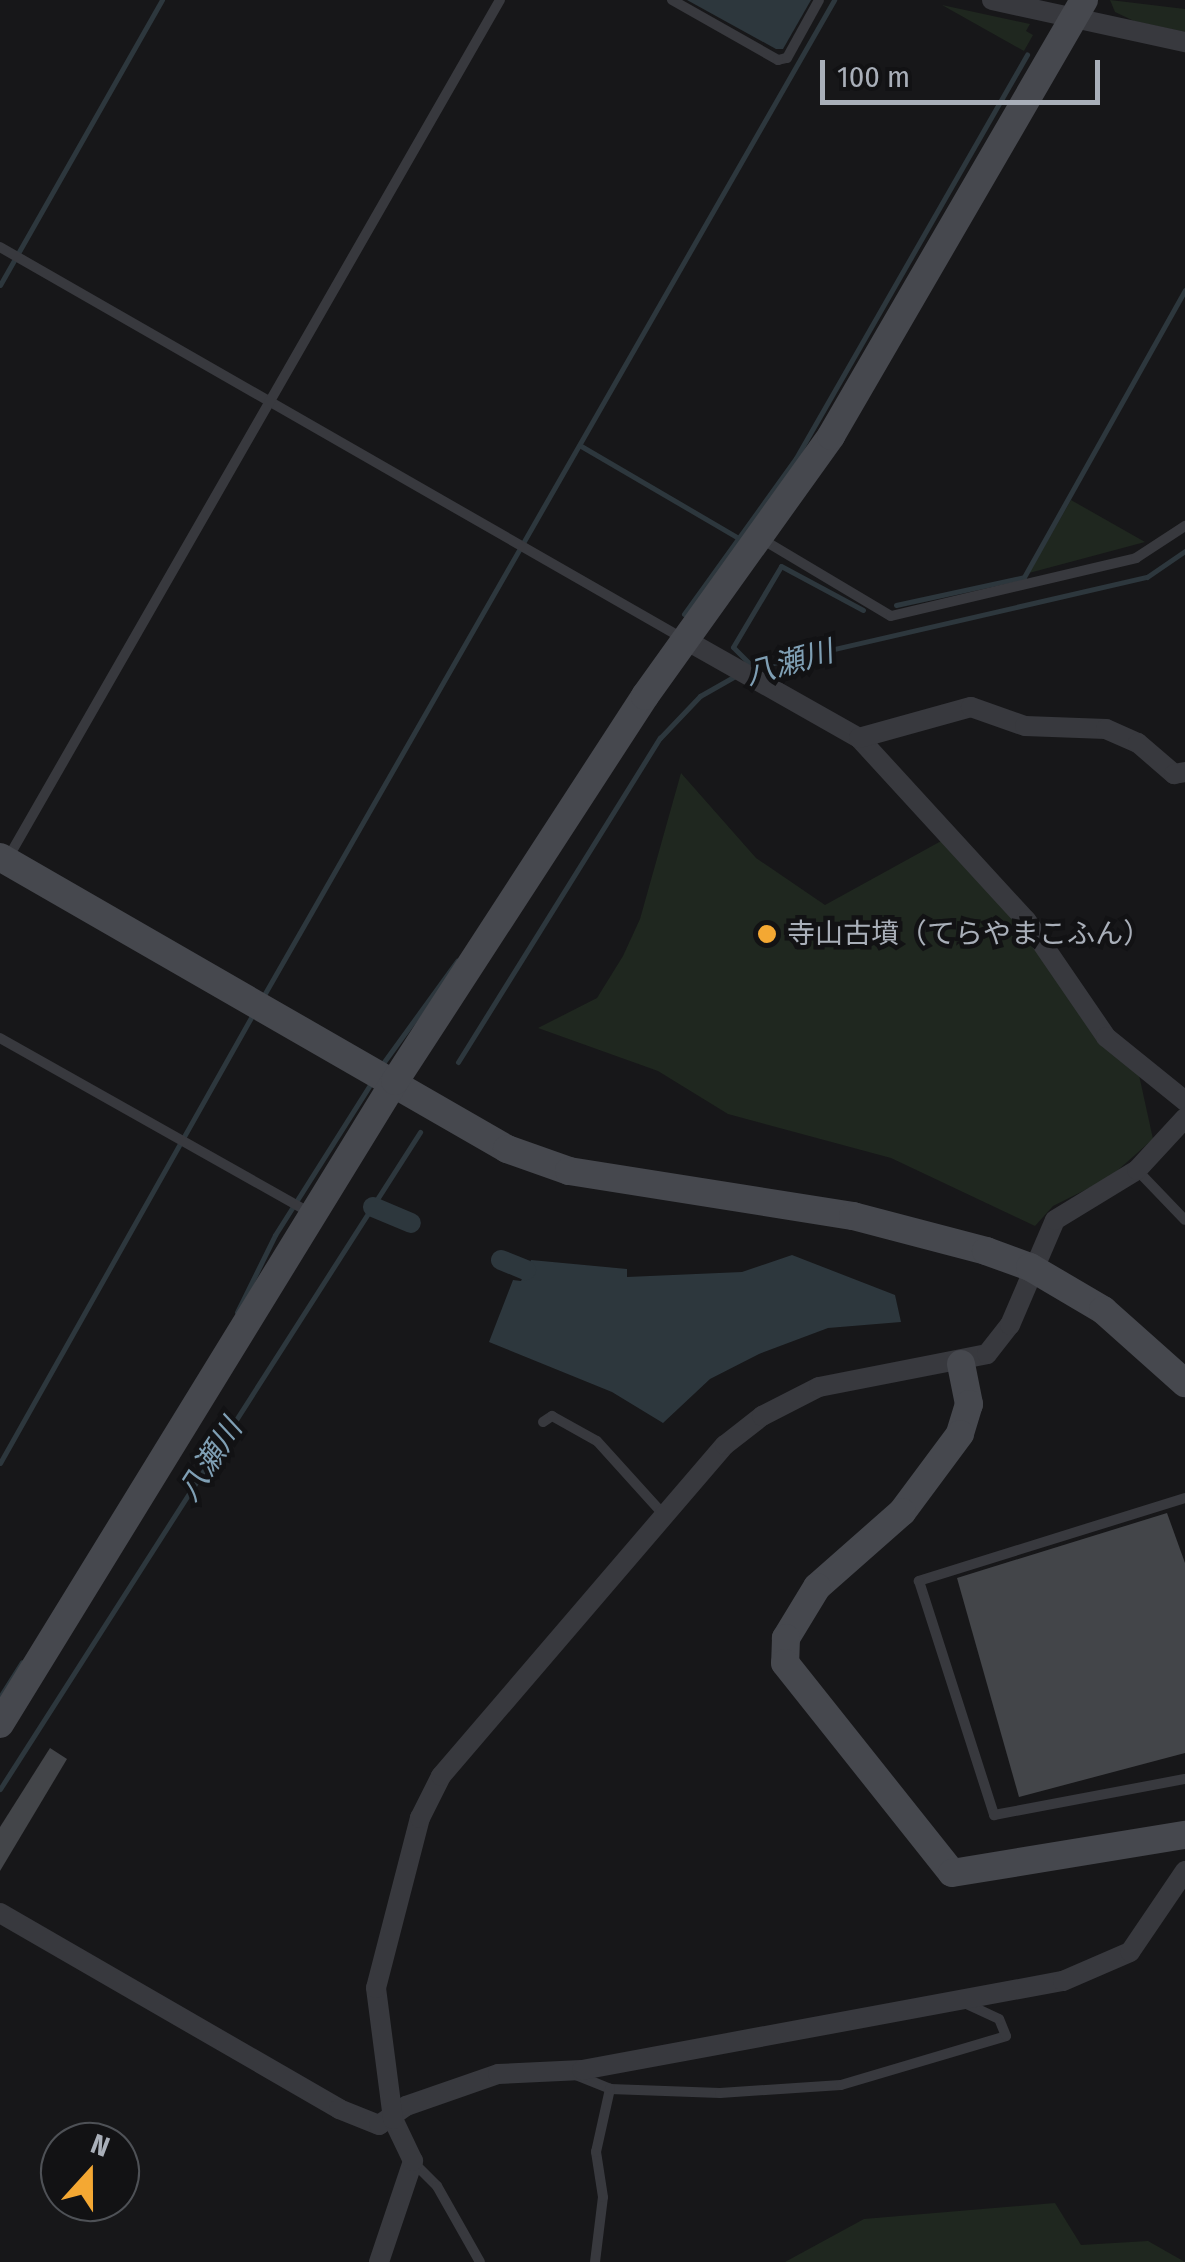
<!DOCTYPE html>
<meta charset="utf-8">
<style>
body{margin:0}
#map{position:relative;width:1185px;height:2262px;overflow:hidden;background:#171719;font-family:"Fira Sans Condensed","Noto Sans JP",sans-serif}
div>[style]{position:absolute}
.green>*{inset:0;background:#1f271f}
.water>*{inset:0;background:#2d373d}
.stream>*{height:5px;margin:-2.5px;padding:0 2.5px;transform-origin:2.5px;border-radius:2.5px;background:#2d373d}
.canal>*{height:20px;margin:-10px;padding:0 10px;transform-origin:10px;border-radius:10px;background:#2d373d}
.building>*{inset:0;background:#434549}
.lane>*{height:10px;margin:-5px;padding:0 5px;transform-origin:5px;border-radius:5px;background:#38393e}
.street>*{height:20px;margin:-10px;padding:0 10px;transform-origin:10px;border-radius:10px;background:#38393e}
.secondary>*{height:28px;margin:-14px;padding:0 14px;transform-origin:14px;border-radius:14px;background:#46484e}
.dots>*{width:28px;height:28px;translate:-50% -50%;box-sizing:border-box;border:5px solid #121214;border-radius:50%}
span{translate:-50% -50%;white-space:nowrap;text-align:center;line-height:1.15;-webkit-text-stroke:9px #121214;paint-order:stroke}
.poi-label{font-size:28px;color:#a9afb9}
.left{translate:0 -50%;text-align:left}
.water-label{font-size:30px;color:#7f9fb4;font-style:italic}
.north{position:absolute;left:40px;top:2122px;width:100px;height:100px;box-sizing:border-box;background:#121214;border:2px solid #4e5156;border-radius:50%;rotate:21deg;font-size:28px;font-weight:700;line-height:40px;text-align:center;color:#a9afb9}
.north::after{content:'';display:block;margin:auto;width:35px;height:45px;background:#f4a833;clip-path:polygon(50% 0,100% 100%,50% 72%,0 100%)}
.scale{position:absolute;left:820px;top:60px;width:280px;height:45px;box-sizing:border-box;border:5px solid #a9afb9;border-top:0;padding-left:12px;font-size:30px;line-height:35px;white-space:nowrap;color:#a9afb9;-webkit-text-stroke:8px #121214;paint-order:stroke}
</style>
<div id="map">
<div class="green">
<div style="clip-path:polygon(1110px 0,1185px 9px,1185px 32px,1134px 21px,1115px 12px)"></div>
<div style="clip-path:polygon(942px 5px,1030px 24px,1026px 31px,1033px 35px,1024px 51px)"></div>
<div style="clip-path:polygon(1071px 500px,1145px 542px,1029px 573px)"></div>
<div style="clip-path:polygon(681px 773px,756px 858px,825px 905px,943px 840px,1018px 922px,1139px 1075px,1153px 1139px,1109px 1178px,1053px 1206px,1035px 1226px,891px 1158px,728px 1114px,658px 1071px,538px 1028px,597px 998px,623px 956px,640px 919px)"></div>
<div style="clip-path:polygon(1055px 2203px,1081px 2245px,1148px 2241px,1185px 2262px,769px 2262px,785px 2262px,864px 2219px)"></div>
</div>
<div class="water">
<div style="clip-path:polygon(687px 0,811px 0,783px 49px,776px 49px)"></div>
<div style="clip-path:polygon(792px 1255px,895px 1295px,901px 1322px,828px 1328px,759px 1354px,710px 1379px,663px 1423px,612px 1392px,489px 1342px,513px 1280px,521px 1281px,531px 1260px,627px 1269px,627px 1277px,742px 1272px)"></div>
</div>
<div class="stream">
<div style="left:0;top:285px;width:328px;rotate:-60.4deg"></div>
<div style="left:581px;top:446px;width:184px;rotate:30.3deg"></div>
<div style="left:896px;top:605px;width:131px;rotate:-12.3deg"></div>
<div style="left:1024px;top:577px;width:329px;rotate:-60.7deg"></div>
<div style="left:684px;top:614px;width:192px;rotate:-54.3deg"></div>
<div style="left:796px;top:458px;width:465px;rotate:-60.2deg"></div>
<div style="left:753px;top:667px;width:28px;rotate:-135deg"></div>
<div style="left:733px;top:647px;width:94px;rotate:-59.3deg"></div>
<div style="left:781px;top:566px;width:93px;rotate:28.2deg"></div>
<div style="left:752px;top:668px;width:405px;rotate:-13deg"></div>
<div style="left:1147px;top:577px;width:46px;rotate:-34.4deg"></div>
<div style="left:264px;top:995px;width:1147px;rotate:-60.19deg"></div>
<div style="left:458px;top:1062px;width:382px;rotate:-58.1deg"></div>
<div style="left:660px;top:738px;width:58px;rotate:-46.4deg"></div>
<div style="left:700px;top:696px;width:43px;rotate:-29.6deg"></div>
<div style="left:381px;top:1066px;width:130px;rotate:-54.1deg"></div>
<div style="left:237px;top:1312px;width:86px;rotate:-63.7deg"></div>
<div style="left:275px;top:1235px;width:183px;rotate:-57.7deg"></div>
<div style="left:0;top:1463px;width:515px;rotate:-60.6deg"></div>
<div style="left:0;top:1697px;width:41px;rotate:-57.8deg"></div>
<div style="left:0;top:1789px;width:780px;rotate:-57.41deg"></div>
</div>
<div class="canal">
<div style="left:373px;top:1207px;width:41px;rotate:22.8deg"></div>
<div style="left:501px;top:1260px;width:27px;rotate:22deg"></div>
</div>
<div class="building">
<div style="clip-path:polygon(1167px 1513px,1185px 1563px,1185px 1753px,1019px 1797px,957px 1578px)"></div>
<div style="clip-path:polygon(50px 1748px,67px 1759px,0 1871px,0 1827px)"></div>
</div>
<div class="lane">
<div style="left:672px;top:0;width:122px;rotate:29.5deg"></div>
<div style="left:778px;top:60px;width:9px;rotate:-13deg"></div>
<div style="left:787px;top:58px;width:66px;rotate:-61.1deg"></div>
<div style="left:0;top:247px;width:788px;rotate:29.82deg"></div>
<div style="left:760px;top:538px;width:152px;rotate:30.8deg"></div>
<div style="left:891px;top:616px;width:252px;rotate:-13.3deg"></div>
<div style="left:1136px;top:558px;width:59px;rotate:-33.1deg"></div>
<div style="left:8px;top:858px;width:989px;rotate:-60.17deg"></div>
<div style="left:0;top:1038px;width:357px;rotate:29.4deg"></div>
<div style="left:1137px;top:1170px;width:69px;rotate:46.2deg"></div>
<div style="left:543px;top:1422px;width:11px;rotate:-34deg"></div>
<div style="left:552px;top:1416px;width:51px;rotate:29.1deg"></div>
<div style="left:597px;top:1441px;width:98px;rotate:47.9deg"></div>
<div style="left:1185px;top:1498px;width:279px;rotate:162.7deg"></div>
<div style="left:919px;top:1581px;width:246px;rotate:72.2deg"></div>
<div style="left:994px;top:1815px;width:194px;rotate:-10.7deg"></div>
<div style="left:576px;top:2075px;width:37px;rotate:22deg"></div>
<div style="left:610px;top:2089px;width:110px;rotate:2.1deg"></div>
<div style="left:720px;top:2093px;width:121px;rotate:-3.8deg"></div>
<div style="left:841px;top:2085px;width:172px;rotate:-16.5deg"></div>
<div style="left:1006px;top:2036px;width:18px;rotate:-112deg"></div>
<div style="left:999px;top:2019px;width:40px;rotate:-155deg"></div>
<div style="left:413px;top:2162px;width:34px;rotate:45deg"></div>
<div style="left:437px;top:2186px;width:87px;rotate:60.5deg"></div>
<div style="left:595px;top:2262px;width:65px;rotate:-83deg"></div>
<div style="left:603px;top:2197px;width:46px;rotate:-98.8deg"></div>
<div style="left:596px;top:2152px;width:65px;rotate:-77.5deg"></div>
</div>
<div class="street">
<div style="left:992px;top:0;width:198px;rotate:12.3deg"></div>
<div style="left:684px;top:639px;width:201px;rotate:29.5deg"></div>
<div style="left:859px;top:738px;width:247px;rotate:47.5deg"></div>
<div style="left:1026px;top:920px;width:142px;rotate:55.6deg"></div>
<div style="left:1106px;top:1037px;width:102px;rotate:39deg"></div>
<div style="left:859px;top:738px;width:116px;rotate:-15.5deg"></div>
<div style="left:971px;top:707px;width:57px;rotate:19.4deg"></div>
<div style="left:1025px;top:726px;width:81px;rotate:2.1deg"></div>
<div style="left:1106px;top:729px;width:35px;rotate:24deg"></div>
<div style="left:1138px;top:743px;width:48px;rotate:40.7deg"></div>
<div style="left:1174px;top:774px;width:11px;rotate:-10deg"></div>
<div style="left:0;top:1913px;width:392px;rotate:30deg"></div>
<div style="left:339px;top:2109px;width:43px;rotate:21.8deg"></div>
<div style="left:379px;top:2125px;width:33px;rotate:-35deg"></div>
<div style="left:406px;top:2106px;width:97px;rotate:-19.2deg"></div>
<div style="left:498px;top:2074px;width:84px;rotate:-2.7deg"></div>
<div style="left:582px;top:2070px;width:489px;rotate:-10.5deg"></div>
<div style="left:1063px;top:1981px;width:73px;rotate:-23.4deg"></div>
<div style="left:1130px;top:1952px;width:98px;rotate:-55.8deg"></div>
<div style="left:379px;top:2262px;width:107px;rotate:-71.4deg"></div>
<div style="left:413px;top:2161px;width:47px;rotate:-115.5deg"></div>
<div style="left:393px;top:2119px;width:132px;rotate:-97.4deg"></div>
<div style="left:376px;top:1988px;width:176px;rotate:-75.5deg"></div>
<div style="left:420px;top:1818px;width:47px;rotate:-63.4deg"></div>
<div style="left:441px;top:1776px;width:436px;rotate:-49.4deg"></div>
<div style="left:725px;top:1445px;width:47px;rotate:-38.1deg"></div>
<div style="left:762px;top:1416px;width:64px;rotate:-27deg"></div>
<div style="left:819px;top:1387px;width:171px;rotate:-11.1deg"></div>
<div style="left:987px;top:1354px;width:37px;rotate:-52deg"></div>
<div style="left:1010px;top:1325px;width:114px;rotate:-66.8deg"></div>
<div style="left:1055px;top:1220px;width:96px;rotate:-31.4deg"></div>
<div style="left:1137px;top:1170px;width:71px;rotate:-47.3deg"></div>
</div>
<div class="secondary">
<div style="left:0;top:857px;width:585px;rotate:29.94deg"></div>
<div style="left:507px;top:1149px;width:66px;rotate:19.5deg"></div>
<div style="left:569px;top:1171px;width:288px;rotate:9deg"></div>
<div style="left:853px;top:1216px;width:138px;rotate:14.7deg"></div>
<div style="left:986px;top:1251px;width:47px;rotate:20deg"></div>
<div style="left:1030px;top:1267px;width:85px;rotate:30.5deg"></div>
<div style="left:1103px;top:1310px;width:110px;rotate:41.7deg"></div>
<div style="left:961px;top:1364px;width:41px;rotate:78.7deg"></div>
<div style="left:969px;top:1404px;width:31px;rotate:107deg"></div>
<div style="left:960px;top:1434px;width:97px;rotate:126.6deg"></div>
<div style="left:902px;top:1512px;width:113px;rotate:138.6deg"></div>
<div style="left:817px;top:1587px;width:60px;rotate:121.3deg"></div>
<div style="left:786px;top:1638px;width:25px;rotate:92deg"></div>
<div style="left:785px;top:1663px;width:268px;rotate:51.5deg"></div>
<div style="left:952px;top:1873px;width:236px;rotate:-9.3deg"></div>
<div style="left:0;top:1724px;width:755px;rotate:-58.44deg"></div>
<div style="left:395px;top:1081px;width:459px;rotate:-57deg"></div>
<div style="left:645px;top:696px;width:320px;rotate:-54.4deg"></div>
<div style="left:831px;top:436px;width:504px;rotate:-59.87deg"></div>
</div>
<div class="dots">
<div style="left:767px;top:934px;background:#f4a833"></div>
</div>
<div class="poi-label">
<span class="left" style="left:787px;top:934px">寺山古墳（てらやまこふん）</span>
</div>
<div class="water-label">
<span style="left:789px;top:663px;rotate:-16deg">八瀬川</span>
<span style="left:210px;top:1460px;rotate:-57deg">八瀬川</span>
</div>
<div class="north">N</div>
<div class="scale">100 m</div>
</div>
